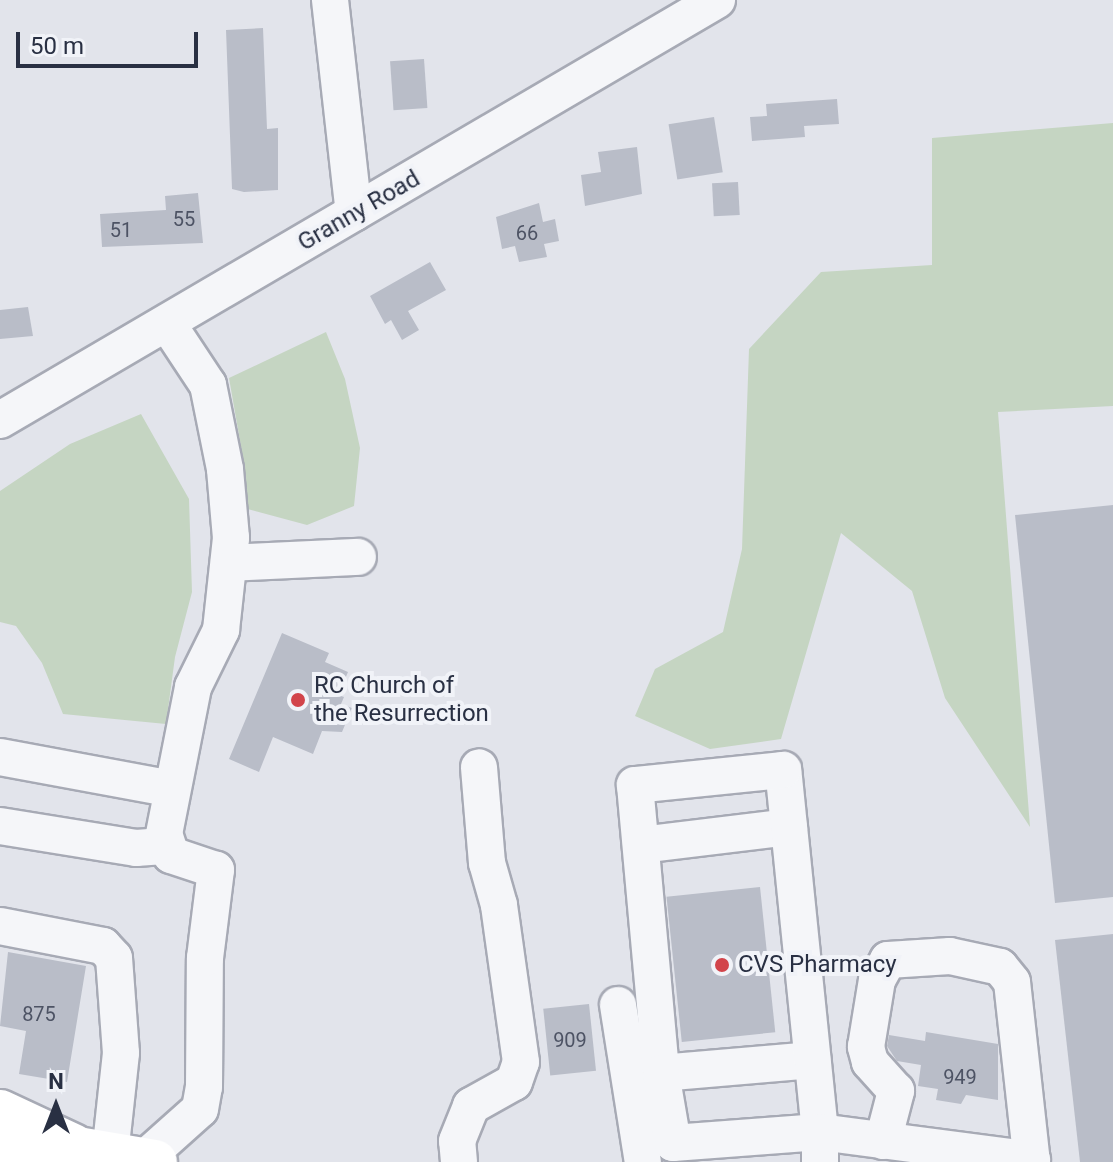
<!DOCTYPE html>
<style>
body{margin:0}
#map{position:relative;width:1113px;height:1162px;overflow:hidden;background:#e2e4eb;font-family:Roboto,sans-serif}
div>[style]{position:absolute}
.green>*{inset:0;background:#c5d5c2}
.building>*{inset:0;background:#b9bdc8;transform-origin:0 0}
.roads{filter:drop-shadow(2px 0 #a7aab5) drop-shadow(-2px 0 #a7aab5) drop-shadow(0 2px #a7aab5) drop-shadow(0 -2px #a7aab5)}
.minor>*{height:36px;margin:-18px;padding:0 18px;transform-origin:18px;border-radius:18px;background:#f5f6f9}
.major>*{height:44px;margin:-22px;padding:0 22px;transform-origin:22px;border-radius:22px;background:#fff}
.dots>*{width:22px;height:22px;translate:-50% -50%;box-sizing:border-box;border:4px solid #f1f3f8;border-radius:50%}
span{translate:-50% -50%;white-space:nowrap;text-align:center;line-height:1.15;-webkit-text-stroke:8px #f1f3f8;paint-order:stroke}
.number-label{font-size:20px;color:#4d5364}
.number-label span{-webkit-text-stroke-width:0}
.street-label{font-size:24px;color:#293043}
.poi-label{font-size:24px;color:#293043}
.left{translate:0 -50%;text-align:left}
.north{position:absolute;left:16px;top:1066px;width:80px;height:80px;-webkit-text-stroke:6px #f1f3f8;paint-order:stroke;rotate:0deg;font-size:22px;font-weight:700;line-height:32px;text-align:center;color:#293043}
.north::after{content:'';display:block;margin:auto;width:28px;height:36px;background:#293043;clip-path:polygon(50% 0,100% 100%,50% 72%,0 100%)}
.scale{position:absolute;left:16px;top:32px;width:182px;height:36px;box-sizing:border-box;border:4px solid #293043;border-top:0;padding-left:10px;font-size:24px;line-height:28px;white-space:nowrap;color:#293043;-webkit-text-stroke:6px #f1f3f8;paint-order:stroke}
</style>
<div id="map">
<div class="green">
<div style="clip-path:polygon(1113px 123px,1113px 406px,998px 412px,1030px 827px,945px 698px,912px 591px,841px 533px,781px 739px,710px 749px,635px 716px,655px 669px,723px 632px,742px 549px,749px 349px,821px 272px,932px 265px,932px 138px)"></div>
<div style="clip-path:polygon(326px 332px,345px 379px,360px 448px,354px 506px,307px 525px,240px 507px,243px 458px,229px 378px)"></div>
<div style="clip-path:polygon(141px 414px,189px 499px,192px 592px,175px 657px,166px 724px,63px 714px,42px 663px,16px 626px,0 622px,0 491px,70px 444px)"></div>
</div>
<div class="building">
<div style="clip-path:polygon(263px 28px,267px 129px,278px 128px,278px 190px,244px 192px,232px 189px,226px 30px)"></div>
<div style="left:424px;top:59px;width:49px;height:34px;rotate:86deg"></div>
<div style="clip-path:polygon(837px 99px,839px 124px,804px 126px,805px 137px,752px 141px,750px 117px,767px 116px,766px 104px)"></div>
<div style="left:714px;top:117px;width:56px;height:46px;rotate:81deg"></div>
<div style="clip-path:polygon(637px 147px,642px 194px,585px 206px,581px 175px,601px 172px,598px 152px)"></div>
<div style="left:738px;top:182px;width:33px;height:26px;rotate:87deg"></div>
<div style="clip-path:polygon(198px 193px,203px 243px,102px 247px,100px 214px,166px 210px,165px 196px)"></div>
<div style="clip-path:polygon(539px 203px,543px 222px,555px 219px,559px 241px,544px 244px,547px 257px,519px 262px,515px 246px,502px 249px,496px 217px)"></div>
<div style="clip-path:polygon(430px 262px,446px 290px,408px 311px,419px 330px,402px 340px,391px 320px,385px 324px,370px 296px)"></div>
<div style="clip-path:polygon(28px 307px,33px 336px,0 339px,0 310px)"></div>
<div style="clip-path:polygon(1113px 505px,1113px 897px,1055px 903px,1015px 515px)"></div>
<div style="clip-path:polygon(282px 633px,329px 653px,325px 662px,348px 672px,338px 695px,344px 697px,341px 704px,352px 708px,342px 732px,322px 731px,313px 754px,273px 737px,259px 772px,229px 759px)"></div>
<div style="left:760px;top:887px;width:146px;height:94px;rotate:84deg"></div>
<div style="clip-path:polygon(1113px 934px,1113px 1162px,1080px 1162px,1055px 940px)"></div>
<div style="clip-path:polygon(8px 952px,86px 966px,67px 1082px,19px 1074px,26px 1031px,0 1026px)"></div>
<div style="left:589px;top:1004px;width:67px;height:46px;rotate:84deg"></div>
<div style="clip-path:polygon(926px 1032px,998px 1044px,998px 1100px,966px 1095px,961px 1104px,936px 1100px,938px 1089px,918px 1086px,921px 1065px,897px 1061px,887px 1046px,889px 1035px,925px 1041px)"></div>
</div>
<div class="roads">
<div class="minor">
<div style="left:330px;top:0;width:214px;rotate:83.6deg"></div>
<div style="left:0;top:420px;width:831px;rotate:-30.36deg"></div>
<div style="left:229px;top:563px;width:129px;rotate:-2.7deg"></div>
<div style="left:0;top:757px;width:175px;rotate:10.5deg"></div>
<div style="left:0;top:826px;width:138px;rotate:9.2deg"></div>
<div style="left:136px;top:848px;width:28px;rotate:-4deg"></div>
<div style="left:641px;top:845px;width:149px;rotate:-6.9deg"></div>
<div style="left:0;top:926px;width:105px;rotate:11deg"></div>
<div style="left:103px;top:946px;width:16px;rotate:47deg"></div>
<div style="left:114px;top:958px;width:95px;rotate:85.8deg"></div>
<div style="left:121px;top:1053px;width:102px;rotate:96.2deg"></div>
<div style="left:618px;top:1005px;width:159px;rotate:81deg"></div>
<div style="left:661px;top:1073px;width:152px;rotate:-4.9deg"></div>
<div style="left:883px;top:1141px;width:52px;rotate:-75.4deg"></div>
<div style="left:896px;top:1091px;width:39px;rotate:-132deg"></div>
<div style="left:870px;top:1062px;width:16px;rotate:-105deg"></div>
<div style="left:866px;top:1047px;width:68px;rotate:-80.7deg"></div>
<div style="left:877px;top:980px;width:23px;rotate:-61deg"></div>
<div style="left:888px;top:960px;width:62px;rotate:-3.7deg"></div>
<div style="left:950px;top:956px;width:51px;rotate:12.4deg"></div>
<div style="left:1000px;top:967px;width:19px;rotate:51deg"></div>
<div style="left:1012px;top:982px;width:181px;rotate:83.7deg"></div>
<div style="left:143px;top:1160px;width:76px;rotate:-41.8deg"></div>
<div style="left:200px;top:1109px;width:22px;rotate:-80deg"></div>
<div style="left:204px;top:1087px;width:129px;rotate:-89.6deg"></div>
<div style="left:205px;top:958px;width:89px;rotate:-82.9deg"></div>
<div style="left:216px;top:870px;width:47px;rotate:-161.6deg"></div>
<div style="left:171px;top:855px;width:22px;rotate:-108deg"></div>
<div style="left:164px;top:834px;width:150px;rotate:-78.8deg"></div>
<div style="left:193px;top:687px;width:64px;rotate:-63.8deg"></div>
<div style="left:221px;top:630px;width:93px;rotate:-83.8deg"></div>
<div style="left:231px;top:538px;width:69px;rotate:-95deg"></div>
<div style="left:225px;top:469px;width:86px;rotate:-101.4deg"></div>
<div style="left:208px;top:385px;width:74px;rotate:-123.5deg"></div>
<div style="left:459px;top:1162px;width:21px;rotate:-95deg"></div>
<div style="left:457px;top:1141px;width:38px;rotate:-68deg"></div>
<div style="left:471px;top:1106px;width:49px;rotate:-29.2deg"></div>
<div style="left:514px;top:1082px;width:21px;rotate:-71deg"></div>
<div style="left:521px;top:1062px;width:159px;rotate:-98deg"></div>
<div style="left:499px;top:905px;width:44px;rotate:-105.9deg"></div>
<div style="left:487px;top:863px;width:96px;rotate:-94.8deg"></div>
<div style="left:820px;top:1162px;width:30px;rotate:-90deg"></div>
<div style="left:820px;top:1132px;width:364px;rotate:-95.8deg"></div>
<div style="left:783px;top:770px;width:149px;rotate:174.2deg"></div>
<div style="left:635px;top:785px;width:289px;rotate:84.8deg"></div>
<div style="left:661px;top:1073px;width:71px;rotate:80.3deg"></div>
<div style="left:673px;top:1143px;width:147px;rotate:-4.3deg"></div>
<div style="left:820px;top:1132px;width:214px;rotate:7.5deg"></div>
</div>
<div class="major">
<div style="left:0;top:1112px;width:81px;rotate:25deg"></div>
<div style="left:0;top:1153px;width:78px;rotate:-2.9deg"></div>
<div style="left:78px;top:1149px;width:78px;rotate:9.6deg"></div>
</div>
</div>
<div class="dots">
<div style="left:298px;top:700px;background:#d2444a"></div>
<div style="left:722px;top:965px;background:#d2444a"></div>
</div>
<div class="number-label">
<span style="left:184px;top:219px">55</span>
<span style="left:121px;top:230px">51</span>
<span style="left:527px;top:233px">66</span>
<span style="left:39px;top:1014px">875</span>
<span style="left:570px;top:1040px">909</span>
<span style="left:960px;top:1077px">949</span>
</div>
<div class="street-label">
<span style="left:359px;top:211px;rotate:-30deg">Granny Road</span>
</div>
<div class="poi-label">
<span class="left" style="left:314px;top:700px">RC Church of<br>the Resurrection</span>
<span class="left" style="left:738px;top:965px">CVS Pharmacy</span>
</div>
<div class="north">N</div>
<div class="scale">50 m</div>
</div>
